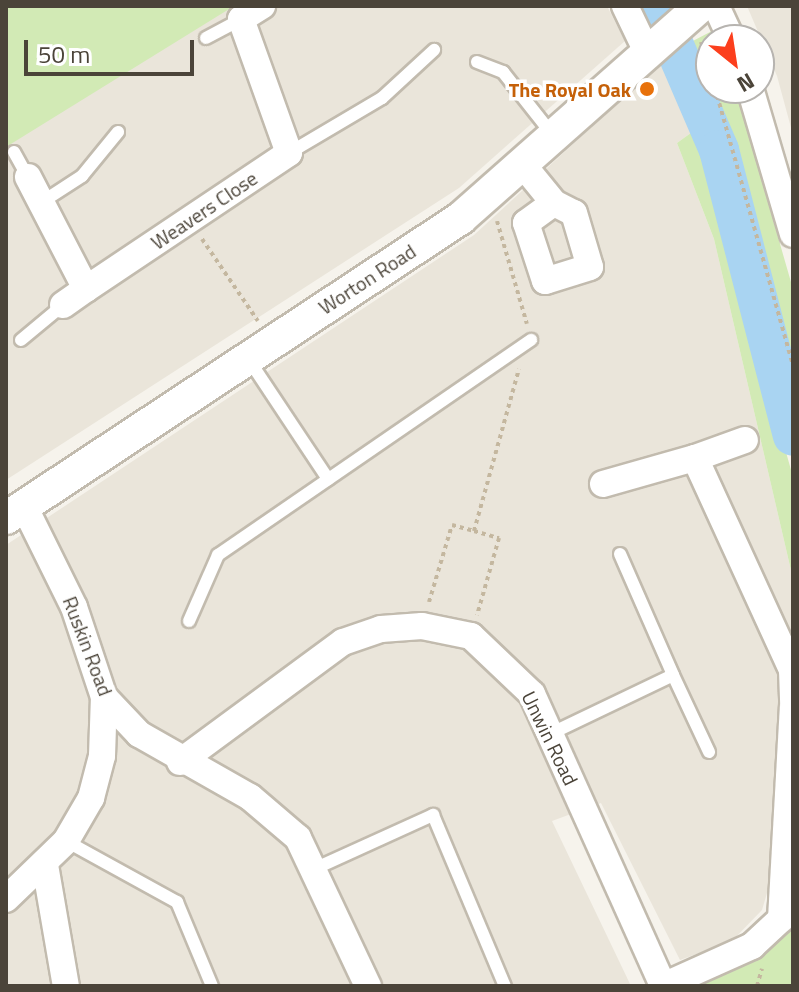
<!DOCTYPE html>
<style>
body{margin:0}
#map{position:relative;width:799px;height:992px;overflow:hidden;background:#f6f3ec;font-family:"Titillium Web",sans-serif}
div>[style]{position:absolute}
.residential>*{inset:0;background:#eae5da}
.green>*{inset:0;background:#d2eab5}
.river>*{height:40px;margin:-20px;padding:0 20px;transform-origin:20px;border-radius:20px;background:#a9d4f2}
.path>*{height:4px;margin-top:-2px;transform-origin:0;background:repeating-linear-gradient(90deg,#c4b79f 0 4px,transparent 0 8px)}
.roads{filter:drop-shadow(2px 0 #c2bbae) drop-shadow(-2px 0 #c2bbae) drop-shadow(0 2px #c2bbae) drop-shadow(0 -2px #c2bbae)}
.service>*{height:12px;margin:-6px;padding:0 6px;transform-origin:6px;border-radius:6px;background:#fff}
.minor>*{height:26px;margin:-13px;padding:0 13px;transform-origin:13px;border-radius:13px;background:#fff}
.tertiary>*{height:32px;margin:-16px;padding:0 16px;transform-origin:16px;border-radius:16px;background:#fff}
.dots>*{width:22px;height:22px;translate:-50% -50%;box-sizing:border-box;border:4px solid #fff;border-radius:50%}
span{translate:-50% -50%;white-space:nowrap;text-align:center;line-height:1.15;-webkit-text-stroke:7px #fff;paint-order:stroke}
.food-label{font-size:20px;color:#c56008;font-weight:700}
.right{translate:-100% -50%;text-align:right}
.street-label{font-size:20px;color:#4b4439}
.frame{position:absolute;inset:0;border:8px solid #4b4439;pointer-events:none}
.north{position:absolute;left:695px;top:24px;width:80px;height:80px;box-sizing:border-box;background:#fff;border:2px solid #b7b4b0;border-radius:50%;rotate:150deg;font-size:22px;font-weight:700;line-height:32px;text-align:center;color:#4b4439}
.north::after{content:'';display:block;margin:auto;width:28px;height:36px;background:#fc3f1d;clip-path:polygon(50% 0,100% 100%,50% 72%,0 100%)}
.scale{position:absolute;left:24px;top:40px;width:170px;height:36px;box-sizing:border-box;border:4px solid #4b4439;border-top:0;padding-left:10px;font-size:24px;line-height:28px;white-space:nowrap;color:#4b4439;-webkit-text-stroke:6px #fff;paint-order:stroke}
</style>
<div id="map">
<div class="residential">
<div style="clip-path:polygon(163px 6px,607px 6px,625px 41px,459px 188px,6px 480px,6px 95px)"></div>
<div style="clip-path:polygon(747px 6px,793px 6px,793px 135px,777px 76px)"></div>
<div style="clip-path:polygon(668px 57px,695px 130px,677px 143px,714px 239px,793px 579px,793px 891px,767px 893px,762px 910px,732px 941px,680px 960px,601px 803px,552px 821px,631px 986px,6px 986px,6px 545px,474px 235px)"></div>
</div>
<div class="green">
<div style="clip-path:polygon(6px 6px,234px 6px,6px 147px)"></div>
<div style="clip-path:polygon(712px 31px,711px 88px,735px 88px,793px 289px,793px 404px,731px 165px,689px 43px)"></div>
<div style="clip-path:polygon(695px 130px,793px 477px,793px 579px,714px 239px,677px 143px)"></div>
<div style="clip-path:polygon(793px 911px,793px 986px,692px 986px)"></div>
</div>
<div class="river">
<div style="left:657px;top:6px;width:157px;rotate:66.7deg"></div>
<div style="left:719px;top:150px;width:295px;rotate:75.5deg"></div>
</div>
<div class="path">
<div style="left:701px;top:42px;width:34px;rotate:73deg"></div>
<div style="left:715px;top:88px;width:288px;rotate:74.3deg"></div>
<div style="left:497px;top:221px;width:107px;rotate:73.8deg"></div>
<div style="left:202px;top:239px;width:99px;rotate:55.7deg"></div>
<div style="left:474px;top:531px;width:26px;rotate:16deg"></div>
<div style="left:499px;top:538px;width:80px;rotate:105.9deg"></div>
<div style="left:429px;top:602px;width:80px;rotate:-73.4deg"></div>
<div style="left:452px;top:525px;width:23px;rotate:15deg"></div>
<div style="left:474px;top:531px;width:168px;rotate:-74.5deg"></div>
<div style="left:757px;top:986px;width:18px;rotate:-74deg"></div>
</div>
<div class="roads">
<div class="service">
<div style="left:206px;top:38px;width:40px;rotate:-28deg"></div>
<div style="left:477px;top:62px;width:28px;rotate:21deg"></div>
<div style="left:503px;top:72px;width:79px;rotate:51.7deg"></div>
<div style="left:14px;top:152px;width:29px;rotate:61deg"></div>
<div style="left:289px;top:153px;width:108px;rotate:-30.6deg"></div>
<div style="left:382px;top:98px;width:71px;rotate:-42.7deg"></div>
<div style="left:42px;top:202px;width:48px;rotate:-33deg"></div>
<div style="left:82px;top:176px;width:57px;rotate:-50.7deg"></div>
<div style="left:21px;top:340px;width:55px;rotate:-39.8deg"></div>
<div style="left:249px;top:360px;width:143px;rotate:56.4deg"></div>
<div style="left:620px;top:554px;width:132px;rotate:66.3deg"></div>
<div style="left:189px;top:621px;width:72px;rotate:-66.3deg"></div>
<div style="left:218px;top:555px;width:380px;rotate:-34.5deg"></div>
<div style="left:550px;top:734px;width:136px;rotate:-25.6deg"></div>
<div style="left:673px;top:675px;width:85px;rotate:64.9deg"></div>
<div style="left:66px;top:841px;width:127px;rotate:28.8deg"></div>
<div style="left:177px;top:902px;width:91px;rotate:67.4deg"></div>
<div style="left:314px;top:869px;width:131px;rotate:-24.4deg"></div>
<div style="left:433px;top:815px;width:186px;rotate:67.2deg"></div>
</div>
<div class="minor">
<div style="left:625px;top:6px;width:51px;rotate:64.4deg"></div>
<div style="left:716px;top:6px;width:38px;rotate:65deg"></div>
<div style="left:750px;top:88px;width:152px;rotate:73.6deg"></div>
<div style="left:523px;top:165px;width:49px;rotate:50.8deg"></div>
<div style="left:28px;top:177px;width:126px;rotate:62.6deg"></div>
<div style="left:86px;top:289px;width:244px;rotate:-33.8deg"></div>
<div style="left:289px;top:153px;width:142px;rotate:-109.7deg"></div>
<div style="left:241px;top:19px;width:25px;rotate:-32deg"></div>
<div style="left:554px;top:203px;width:22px;rotate:27deg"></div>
<div style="left:574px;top:213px;width:56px;rotate:73.5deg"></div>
<div style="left:590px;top:267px;width:47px;rotate:162.7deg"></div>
<div style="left:545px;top:281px;width:61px;rotate:-108.1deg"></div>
<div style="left:526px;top:223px;width:34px;rotate:-36deg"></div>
<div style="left:63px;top:305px;width:28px;rotate:-35deg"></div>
<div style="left:695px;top:458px;width:53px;rotate:-19.8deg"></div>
<div style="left:603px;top:484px;width:96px;rotate:-15.8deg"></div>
<div style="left:695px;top:458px;width:233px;rotate:65.4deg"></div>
<div style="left:792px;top:670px;width:32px;rotate:88deg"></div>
<div style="left:25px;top:508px;width:110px;rotate:63.7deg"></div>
<div style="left:74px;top:607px;width:95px;rotate:71.6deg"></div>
<div style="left:104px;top:697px;width:51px;rotate:46.6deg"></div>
<div style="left:139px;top:734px;width:128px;rotate:29.6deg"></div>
<div style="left:250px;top:797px;width:63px;rotate:40.5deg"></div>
<div style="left:298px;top:838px;width:164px;rotate:64.7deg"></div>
<div style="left:180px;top:762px;width:202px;rotate:-36.4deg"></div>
<div style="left:343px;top:642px;width:40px;rotate:-18.9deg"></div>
<div style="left:381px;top:629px;width:41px;rotate:-4.2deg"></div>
<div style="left:422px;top:626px;width:50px;rotate:11.5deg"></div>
<div style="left:471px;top:636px;width:84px;rotate:43.6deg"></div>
<div style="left:532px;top:694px;width:320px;rotate:65.8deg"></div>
<div style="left:45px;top:865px;width:123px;rotate:80.2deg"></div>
<div style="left:6px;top:899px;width:83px;rotate:-44deg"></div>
<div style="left:66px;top:841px;width:50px;rotate:-59.8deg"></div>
<div style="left:91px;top:798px;width:43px;rotate:-75.3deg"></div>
<div style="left:102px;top:756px;width:59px;rotate:-88.1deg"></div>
<div style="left:663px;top:986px;width:98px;rotate:-24.2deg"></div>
<div style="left:752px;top:946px;width:40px;rotate:-43deg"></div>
<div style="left:781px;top:919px;width:212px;rotate:-86.8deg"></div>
</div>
<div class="tertiary">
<div style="left:6px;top:518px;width:545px;rotate:-33.4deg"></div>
<div style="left:461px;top:218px;width:320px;rotate:-41.5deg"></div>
</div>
</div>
<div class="dots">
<div style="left:647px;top:89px;background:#e8710a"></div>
</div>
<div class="food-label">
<span class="right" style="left:631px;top:89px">The Royal Oak</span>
</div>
<div class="street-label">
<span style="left:204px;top:210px;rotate:-34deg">Weavers Close</span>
<span style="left:367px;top:279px;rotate:-33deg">Worton Road</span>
<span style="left:88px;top:646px;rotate:69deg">Ruskin Road</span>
<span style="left:550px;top:738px;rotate:64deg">Unwin Road</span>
</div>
<div class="frame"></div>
<div class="north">N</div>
<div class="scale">50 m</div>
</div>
